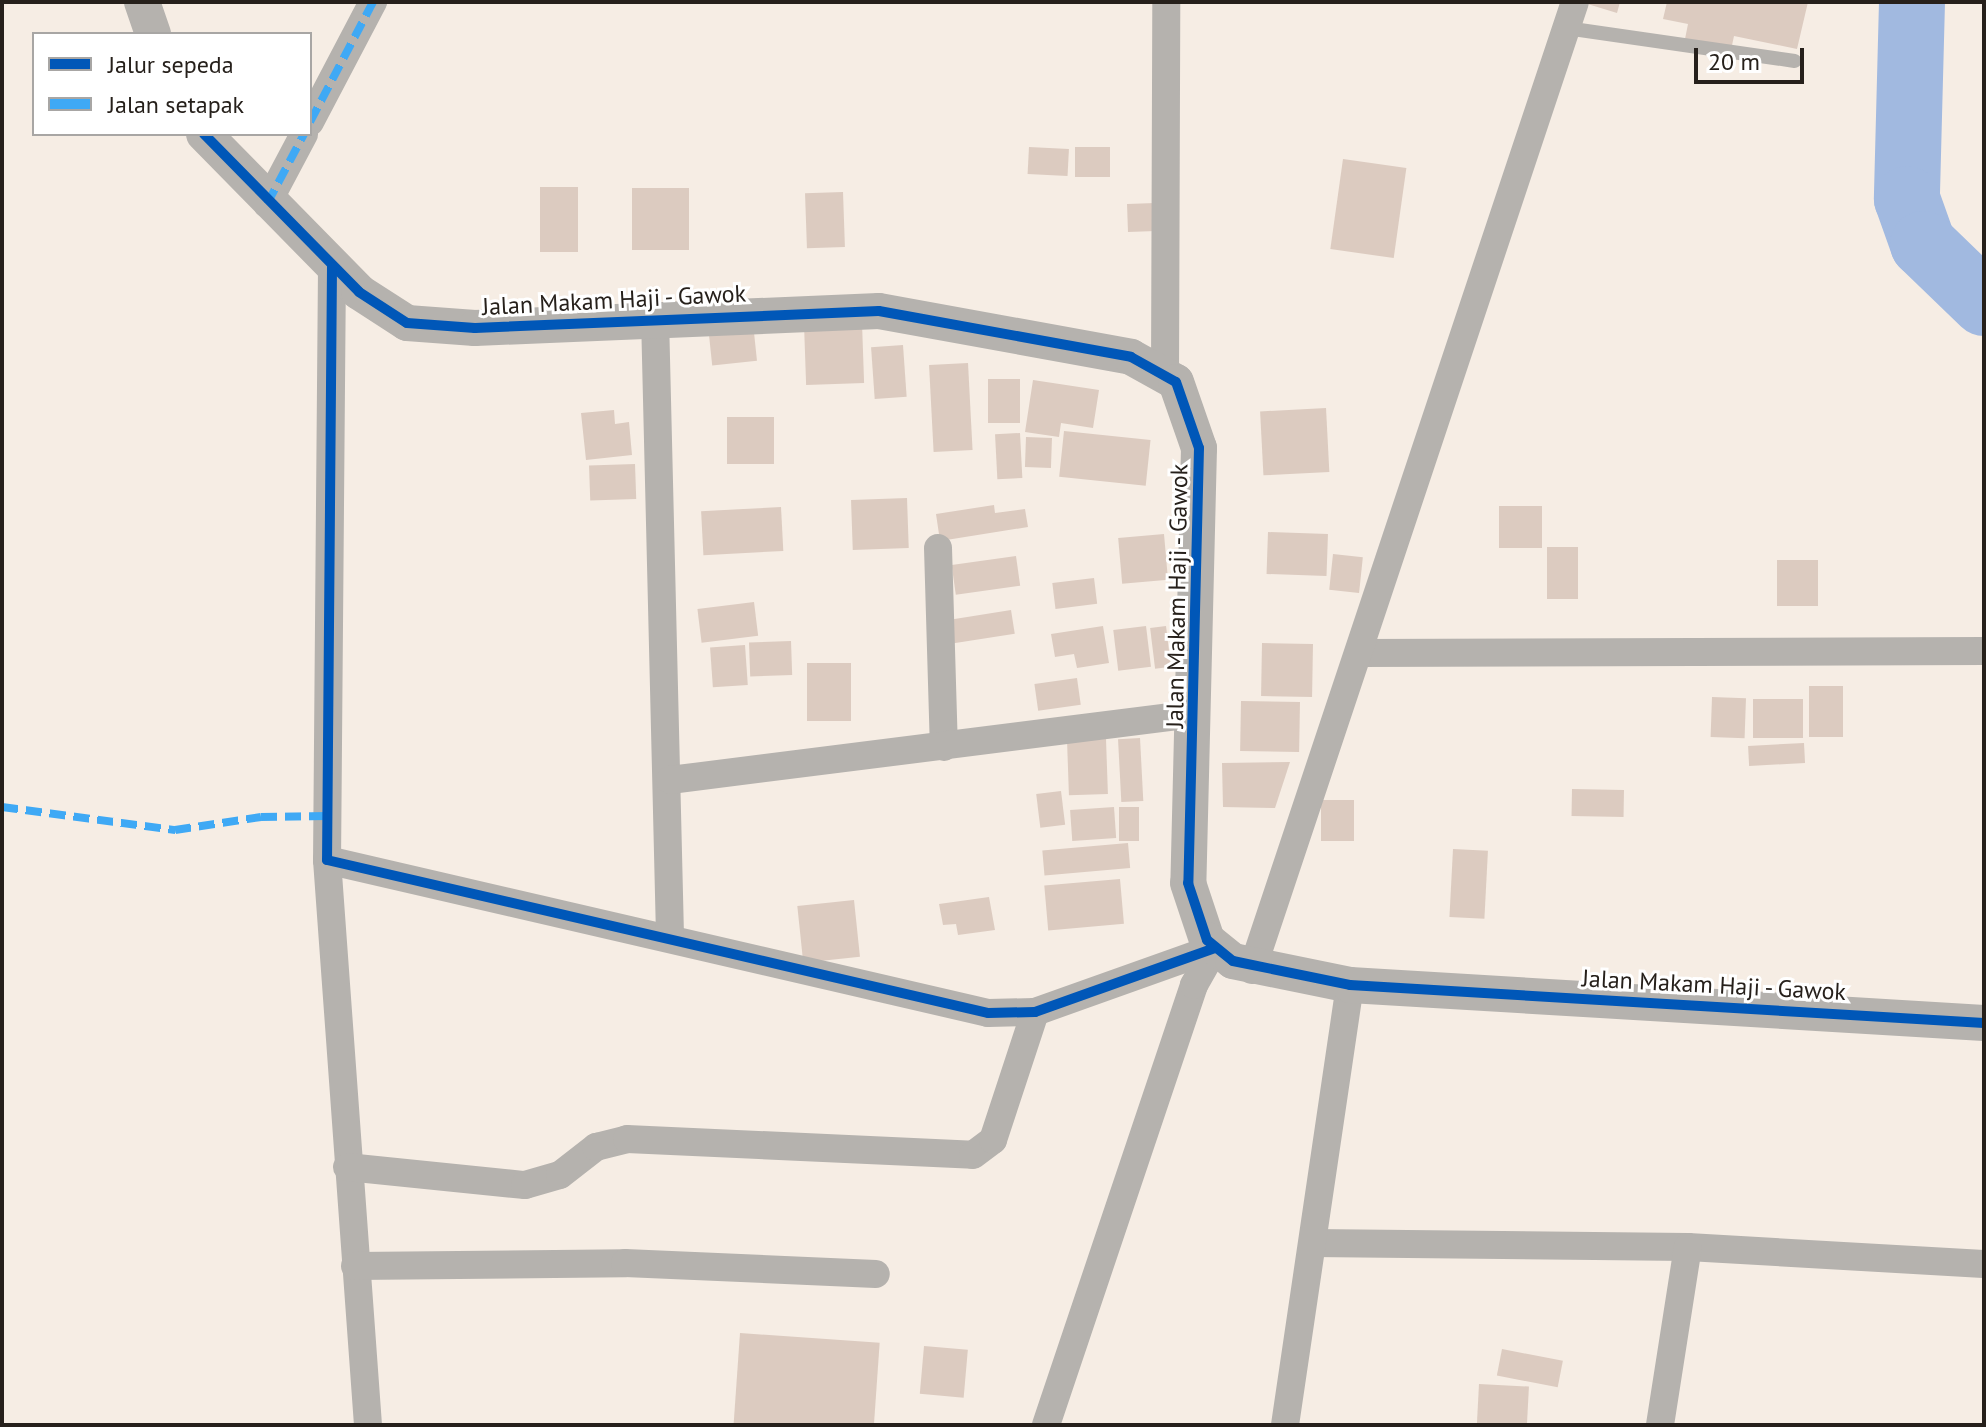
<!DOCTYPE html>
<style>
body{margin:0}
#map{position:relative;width:1986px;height:1427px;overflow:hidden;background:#f6ede4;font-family:"PT Sans",sans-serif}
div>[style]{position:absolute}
.river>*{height:66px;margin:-33px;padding:0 33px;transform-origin:33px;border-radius:33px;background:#a1b9e0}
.building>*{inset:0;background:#dccbc0;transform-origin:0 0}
.service>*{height:14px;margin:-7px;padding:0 7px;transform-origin:7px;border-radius:7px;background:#b5b2ae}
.minor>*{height:28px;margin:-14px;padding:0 14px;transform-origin:14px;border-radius:14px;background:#b5b2ae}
.tertiary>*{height:36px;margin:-18px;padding:0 18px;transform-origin:18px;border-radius:18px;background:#b5b2ae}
.quiet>*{height:8px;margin-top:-4px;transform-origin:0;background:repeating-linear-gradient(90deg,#3fa9f5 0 16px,transparent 0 24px)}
.cycleway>*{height:10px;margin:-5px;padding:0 5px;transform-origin:5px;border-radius:5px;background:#0057b8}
span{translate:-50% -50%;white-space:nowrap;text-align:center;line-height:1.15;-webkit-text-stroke:6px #fff;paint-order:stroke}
.street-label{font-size:24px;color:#26201b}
.frame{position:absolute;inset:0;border:4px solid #26201b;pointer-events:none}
.legend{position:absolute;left:32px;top:32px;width:280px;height:104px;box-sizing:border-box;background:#fff;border:2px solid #a8a6a4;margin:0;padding:10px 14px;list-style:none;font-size:24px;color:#26201b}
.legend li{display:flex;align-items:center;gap:16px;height:40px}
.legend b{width:40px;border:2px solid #a8a6a4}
.scale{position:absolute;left:1694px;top:48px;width:110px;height:36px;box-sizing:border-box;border:4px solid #26201b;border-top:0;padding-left:10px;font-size:24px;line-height:28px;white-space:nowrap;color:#26201b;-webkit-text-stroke:6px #fff;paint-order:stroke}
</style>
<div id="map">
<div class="river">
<i style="left:1912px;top:2px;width:197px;rotate:91.5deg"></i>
<i style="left:1907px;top:199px;width:48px;rotate:70.4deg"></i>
<i style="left:1923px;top:244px;width:85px;rotate:44deg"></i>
</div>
<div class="building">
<i style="clip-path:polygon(1581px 2px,1620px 2px,1617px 13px)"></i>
<i style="clip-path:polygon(1667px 2px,1808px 2px,1797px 49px,1734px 36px,1731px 50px,1685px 39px,1688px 24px,1663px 19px)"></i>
<i style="left:1029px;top:147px;width:40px;height:27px;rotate:3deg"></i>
<i style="left:1110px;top:147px;width:30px;height:35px;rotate:90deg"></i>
<i style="left:1343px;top:159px;width:64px;height:91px;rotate:8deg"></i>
<i style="left:540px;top:187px;width:38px;height:65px"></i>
<i style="left:632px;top:188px;width:57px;height:62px"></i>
<i style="left:843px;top:192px;width:55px;height:38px;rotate:88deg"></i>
<i style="left:1155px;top:203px;width:28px;height:28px;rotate:88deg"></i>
<i style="left:753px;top:323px;width:38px;height:45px;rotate:84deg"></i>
<i style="left:862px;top:323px;width:60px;height:58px;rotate:88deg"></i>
<i style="left:903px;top:345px;width:52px;height:32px;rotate:86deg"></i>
<i style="left:968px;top:363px;width:87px;height:39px;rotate:87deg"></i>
<i style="left:1020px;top:379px;width:44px;height:32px;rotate:90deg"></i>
<i style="clip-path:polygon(1033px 380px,1099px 390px,1093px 428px,1061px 423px,1059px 437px,1025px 432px)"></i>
<i style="left:1326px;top:408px;width:64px;height:66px;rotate:87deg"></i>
<i style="clip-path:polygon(614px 410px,615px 424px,629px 422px,632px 455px,586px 460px,581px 413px)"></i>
<i style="left:727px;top:417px;width:47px;height:47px"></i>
<i style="left:1064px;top:431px;width:87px;height:46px;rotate:6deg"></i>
<i style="left:1020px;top:433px;width:45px;height:25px;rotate:87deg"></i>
<i style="left:1026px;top:437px;width:26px;height:30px;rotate:2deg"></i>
<i style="left:635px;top:464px;width:35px;height:46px;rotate:88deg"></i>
<i style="left:907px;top:498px;width:50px;height:56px;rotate:88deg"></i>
<i style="clip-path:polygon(994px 505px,995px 513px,1025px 509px,1028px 527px,940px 541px,936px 514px)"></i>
<i style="left:1499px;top:506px;width:43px;height:42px"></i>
<i style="left:781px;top:507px;width:44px;height:80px;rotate:87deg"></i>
<i style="left:1268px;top:532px;width:60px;height:42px;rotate:2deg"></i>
<i style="left:1164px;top:534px;width:46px;height:46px;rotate:85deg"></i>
<i style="left:1547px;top:547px;width:31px;height:52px"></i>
<i style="left:1333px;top:554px;width:30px;height:36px;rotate:6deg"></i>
<i style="left:1016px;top:556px;width:30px;height:65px;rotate:82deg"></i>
<i style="left:1777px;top:560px;width:41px;height:46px"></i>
<i style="left:1094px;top:578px;width:26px;height:42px;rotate:83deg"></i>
<i style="left:754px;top:602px;width:34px;height:57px;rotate:83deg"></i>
<i style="left:1011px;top:610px;width:24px;height:65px;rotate:81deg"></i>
<i style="clip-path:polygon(1103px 626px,1109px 663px,1077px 668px,1074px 654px,1055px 657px,1051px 634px)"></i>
<i style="left:1146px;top:626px;width:41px;height:33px;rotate:83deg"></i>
<i style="left:1166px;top:626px;width:41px;height:16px;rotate:83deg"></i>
<i style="left:791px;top:641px;width:34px;height:42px;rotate:88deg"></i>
<i style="left:1262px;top:643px;width:51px;height:53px;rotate:1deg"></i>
<i style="left:745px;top:645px;width:40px;height:35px;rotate:86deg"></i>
<i style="left:807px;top:663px;width:44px;height:58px"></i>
<i style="left:1077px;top:678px;width:27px;height:43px;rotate:82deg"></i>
<i style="left:1809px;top:686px;width:34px;height:51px"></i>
<i style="left:1712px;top:697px;width:34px;height:40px;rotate:2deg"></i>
<i style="left:1753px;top:699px;width:50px;height:39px"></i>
<i style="left:1241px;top:701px;width:59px;height:50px;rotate:1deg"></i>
<i style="left:1140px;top:738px;width:63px;height:22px;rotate:87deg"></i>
<i style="left:1106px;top:739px;width:55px;height:39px;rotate:88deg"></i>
<i style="left:1804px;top:743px;width:20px;height:56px;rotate:87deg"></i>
<i style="clip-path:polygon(1290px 762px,1275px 808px,1223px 807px,1222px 763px)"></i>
<i style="left:1572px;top:789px;width:52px;height:27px;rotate:1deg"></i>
<i style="left:1061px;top:791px;width:34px;height:25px;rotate:83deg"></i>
<i style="left:1321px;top:800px;width:33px;height:41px"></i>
<i style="left:1114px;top:807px;width:31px;height:44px;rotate:86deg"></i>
<i style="left:1119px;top:807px;width:20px;height:34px"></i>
<i style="left:1128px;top:843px;width:25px;height:86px;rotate:85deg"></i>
<i style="left:1453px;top:849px;width:35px;height:68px;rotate:3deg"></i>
<i style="left:1120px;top:879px;width:45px;height:76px;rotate:85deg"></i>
<i style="clip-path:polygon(989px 897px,995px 930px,958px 935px,956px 924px,943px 925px,939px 904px)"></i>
<i style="left:854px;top:900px;width:57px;height:57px;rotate:84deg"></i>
<i style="left:740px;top:1333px;width:140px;height:92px;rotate:4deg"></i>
<i style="left:924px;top:1346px;width:44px;height:48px;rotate:5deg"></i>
<i style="left:1502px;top:1349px;width:62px;height:27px;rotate:11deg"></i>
<i style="left:1479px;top:1384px;width:50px;height:41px;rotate:3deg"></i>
</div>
<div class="service">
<i style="left:1566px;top:28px;width:231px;rotate:8.2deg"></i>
</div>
<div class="minor">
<i style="left:310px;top:122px;width:136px;rotate:-62.3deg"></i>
<i style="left:267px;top:204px;width:79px;rotate:-62.1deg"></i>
<i style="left:332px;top:267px;width:593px;rotate:90.48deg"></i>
<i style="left:327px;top:860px;width:678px;rotate:13.03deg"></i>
<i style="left:988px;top:1013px;width:47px;rotate:-1.2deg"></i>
<i style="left:1035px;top:1012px;width:191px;rotate:-19.6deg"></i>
<i style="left:655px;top:317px;width:618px;rotate:88.61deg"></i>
<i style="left:1165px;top:374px;width:372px;rotate:-89.8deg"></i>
<i style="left:938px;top:548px;width:199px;rotate:88.3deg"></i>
<i style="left:1360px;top:653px;width:624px;rotate:-0.18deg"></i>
<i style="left:670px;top:780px;width:529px;rotate:-7.17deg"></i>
<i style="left:327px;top:860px;width:566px;rotate:85.85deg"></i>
<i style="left:1252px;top:970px;width:1020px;rotate:-71.55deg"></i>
<i style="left:347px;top:1167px;width:179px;rotate:5.8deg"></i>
<i style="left:525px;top:1185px;width:36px;rotate:-16deg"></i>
<i style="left:560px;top:1175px;width:46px;rotate:-37.9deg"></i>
<i style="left:596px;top:1147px;width:32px;rotate:-14deg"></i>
<i style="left:627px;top:1139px;width:346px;rotate:2.6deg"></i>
<i style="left:973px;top:1155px;width:25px;rotate:-37deg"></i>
<i style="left:993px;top:1140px;width:135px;rotate:-71.8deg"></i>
<i style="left:1313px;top:1243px;width:375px;rotate:0.6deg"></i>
<i style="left:1688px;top:1247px;width:296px;rotate:3.3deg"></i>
<i style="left:355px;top:1266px;width:270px;rotate:-0.6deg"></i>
<i style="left:625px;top:1263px;width:251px;rotate:2.5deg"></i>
<i style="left:1046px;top:1425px;width:464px;rotate:-71.4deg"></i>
<i style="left:1194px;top:985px;width:43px;rotate:-60.4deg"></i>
<i style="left:1285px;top:1425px;width:445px;rotate:-81.6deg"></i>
<i style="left:1660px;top:1425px;width:180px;rotate:-81.1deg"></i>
</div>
<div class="tertiary">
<i style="left:142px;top:2px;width:34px;rotate:71deg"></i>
<i style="left:204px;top:134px;width:221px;rotate:45.5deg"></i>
<i style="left:359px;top:292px;width:57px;rotate:32.9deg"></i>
<i style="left:407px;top:323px;width:68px;rotate:4.2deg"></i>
<i style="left:475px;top:328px;width:404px;rotate:-2.4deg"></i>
<i style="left:879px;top:311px;width:256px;rotate:10.3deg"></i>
<i style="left:1131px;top:357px;width:51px;rotate:29.1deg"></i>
<i style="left:1176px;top:382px;width:70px;rotate:70.8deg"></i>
<i style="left:1199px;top:448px;width:435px;rotate:91.4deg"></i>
<i style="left:1188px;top:883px;width:60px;rotate:71.6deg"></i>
<i style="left:1207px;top:940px;width:33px;rotate:39deg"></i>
<i style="left:1233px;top:961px;width:119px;rotate:11.6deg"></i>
<i style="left:1350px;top:985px;width:635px;rotate:3.43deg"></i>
</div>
<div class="quiet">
<i style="left:310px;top:122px;width:136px;rotate:-62.3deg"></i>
<i style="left:267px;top:204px;width:79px;rotate:-62.1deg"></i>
<i style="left:2px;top:807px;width:175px;rotate:7.6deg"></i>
<i style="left:175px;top:830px;width:87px;rotate:-8.6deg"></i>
<i style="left:261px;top:817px;width:67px;rotate:-0.9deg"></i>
</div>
<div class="cycleway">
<i style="left:204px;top:134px;width:221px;rotate:45.5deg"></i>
<i style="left:359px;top:292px;width:57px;rotate:32.9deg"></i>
<i style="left:407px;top:323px;width:68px;rotate:4.2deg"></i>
<i style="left:475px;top:328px;width:404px;rotate:-2.4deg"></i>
<i style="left:879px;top:311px;width:256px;rotate:10.3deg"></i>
<i style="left:1131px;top:357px;width:51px;rotate:29.1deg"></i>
<i style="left:1176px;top:382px;width:70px;rotate:70.8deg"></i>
<i style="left:1199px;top:448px;width:435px;rotate:91.4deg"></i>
<i style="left:1188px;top:883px;width:60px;rotate:71.6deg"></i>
<i style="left:1207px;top:940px;width:33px;rotate:39deg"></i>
<i style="left:1233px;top:961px;width:119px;rotate:11.6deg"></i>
<i style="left:1350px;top:985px;width:635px;rotate:3.43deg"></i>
<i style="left:332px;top:267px;width:593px;rotate:90.48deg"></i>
<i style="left:327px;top:860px;width:678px;rotate:13.03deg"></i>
<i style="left:988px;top:1013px;width:47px;rotate:-1.2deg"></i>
<i style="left:1035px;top:1012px;width:191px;rotate:-19.6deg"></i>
</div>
<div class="street-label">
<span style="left:614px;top:300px;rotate:-3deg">Jalan Makam Haji - Gawok</span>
<span style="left:1177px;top:596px;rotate:-89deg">Jalan Makam Haji - Gawok</span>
<span style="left:1714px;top:985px;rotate:3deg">Jalan Makam Haji - Gawok</span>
</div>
<div class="frame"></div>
<ul class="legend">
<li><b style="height:10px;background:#0057b8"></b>Jalur sepeda</li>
<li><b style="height:10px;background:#3fa9f5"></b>Jalan setapak</li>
</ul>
<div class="scale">20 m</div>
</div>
